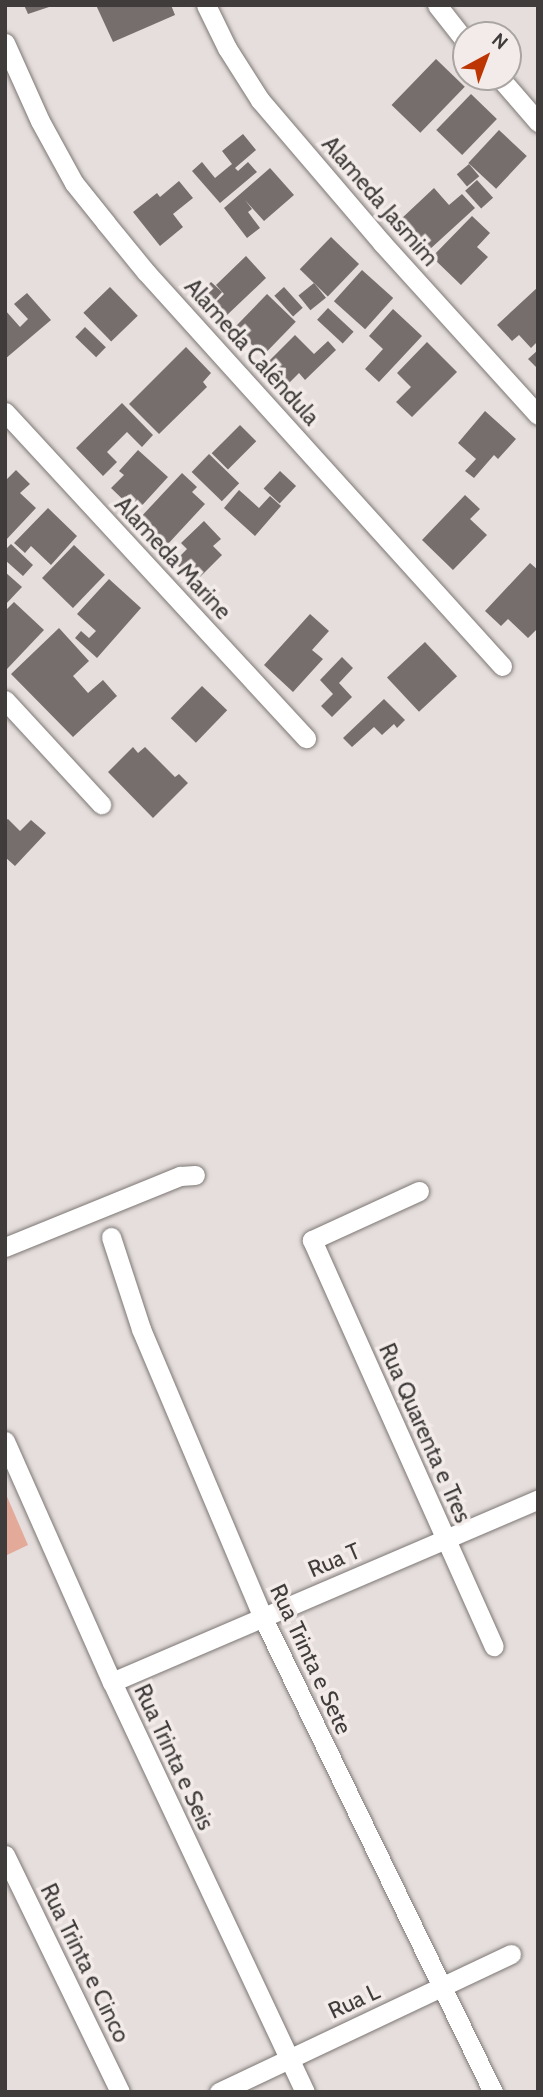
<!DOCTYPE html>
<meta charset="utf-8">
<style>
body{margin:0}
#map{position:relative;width:543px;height:2097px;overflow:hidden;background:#e5dedc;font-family:Cabin,sans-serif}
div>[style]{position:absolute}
.green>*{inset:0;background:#e3aa9a}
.building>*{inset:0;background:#756e6d;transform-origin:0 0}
.roads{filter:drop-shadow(0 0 2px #7d7775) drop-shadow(0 0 2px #7d7775)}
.minor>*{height:19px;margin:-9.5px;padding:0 9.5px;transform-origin:9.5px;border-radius:9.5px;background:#fff}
span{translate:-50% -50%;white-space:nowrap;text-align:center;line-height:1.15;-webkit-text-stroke:7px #f2ebe9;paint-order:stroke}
.street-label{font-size:23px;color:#3f3c3b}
.frame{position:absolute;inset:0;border:7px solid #3f3c3b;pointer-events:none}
.north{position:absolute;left:452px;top:21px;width:70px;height:70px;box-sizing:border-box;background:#f2ebe9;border:2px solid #aaa5a3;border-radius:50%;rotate:41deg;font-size:19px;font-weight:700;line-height:28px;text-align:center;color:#3f3c3b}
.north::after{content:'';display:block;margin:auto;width:24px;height:32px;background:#bd3503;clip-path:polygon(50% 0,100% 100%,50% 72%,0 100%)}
</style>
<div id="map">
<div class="green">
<i style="clip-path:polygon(5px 1492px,28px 1545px,5px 1556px)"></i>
</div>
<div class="building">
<i style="clip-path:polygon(24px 5px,52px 5px,52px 6px,28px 14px)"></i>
<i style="clip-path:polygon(96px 5px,171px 5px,175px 15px,113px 42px)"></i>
<i style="left:436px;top:59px;width:40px;height:64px;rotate:44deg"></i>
<i style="left:471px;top:94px;width:36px;height:50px;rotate:44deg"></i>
<i style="left:499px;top:130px;width:38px;height:45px;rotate:43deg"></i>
<i style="clip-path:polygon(243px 134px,256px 150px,235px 168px,238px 171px,248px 162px,257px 172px,220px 203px,192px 171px,202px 162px,215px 178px,232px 164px,222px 151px)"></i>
<i style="left:469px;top:164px;width:16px;height:16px;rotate:50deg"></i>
<i style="clip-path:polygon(270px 168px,294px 195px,264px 221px,245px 200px,252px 209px,248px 212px,260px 228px,247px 238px,224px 208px)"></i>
<i style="left:477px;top:180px;width:24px;height:16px;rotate:48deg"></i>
<i style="clip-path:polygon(179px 181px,193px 198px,173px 214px,183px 227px,160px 246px,133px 212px,157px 193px,160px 197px)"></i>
<i style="clip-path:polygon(434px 188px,449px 205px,462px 194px,475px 208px,429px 250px,401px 219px)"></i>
<i style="clip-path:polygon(472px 216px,490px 233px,477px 247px,488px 257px,461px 285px,432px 257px)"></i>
<i style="left:331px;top:237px;width:39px;height:45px;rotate:44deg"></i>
<i style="clip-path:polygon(246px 256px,266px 278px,226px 316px,214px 304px,224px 294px,216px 285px)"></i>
<i style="left:362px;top:270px;width:42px;height:42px;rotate:42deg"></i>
<i style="left:211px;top:282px;width:15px;height:14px;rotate:42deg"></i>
<i style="left:314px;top:283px;width:19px;height:20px;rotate:51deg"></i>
<i style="left:110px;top:287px;width:40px;height:37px;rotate:46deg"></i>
<i style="left:284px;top:287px;width:28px;height:13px;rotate:48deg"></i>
<i style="clip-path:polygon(538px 287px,538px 341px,531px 348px,519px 335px,512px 341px,497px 325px)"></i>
<i style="clip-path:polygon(27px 293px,51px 320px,5px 359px,5px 310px,20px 327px,28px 319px,14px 304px)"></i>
<i style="left:267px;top:294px;width:40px;height:47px;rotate:44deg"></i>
<i style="left:328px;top:308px;width:35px;height:16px;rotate:43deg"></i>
<i style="clip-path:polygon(393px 309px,422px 336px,379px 382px,365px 369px,383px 349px,369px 336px)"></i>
<i style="left:85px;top:327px;width:29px;height:14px;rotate:44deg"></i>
<i style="clip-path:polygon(295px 335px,314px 354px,328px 341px,336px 350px,305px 380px,299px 373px,285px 387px,264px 366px)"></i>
<i style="clip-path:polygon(427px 342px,457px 372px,412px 417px,396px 402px,411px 387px,397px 373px)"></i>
<i style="clip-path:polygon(186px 347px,211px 373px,203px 382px,207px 387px,159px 434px,129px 404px)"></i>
<i style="clip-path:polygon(538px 350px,538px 369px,528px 359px)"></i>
<i style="clip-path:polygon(122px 403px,153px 435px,142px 447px,127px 432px,107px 452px,117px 462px,103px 476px,76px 448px)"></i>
<i style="clip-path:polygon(485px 411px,516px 439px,498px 459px,494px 455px,474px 478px,465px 471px,476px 459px,458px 443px)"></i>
<i style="left:240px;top:425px;width:23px;height:40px;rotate:45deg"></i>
<i style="clip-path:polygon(138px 450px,168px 477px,136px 512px,111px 488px,124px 475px,119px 471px)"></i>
<i style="left:209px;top:454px;width:42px;height:25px;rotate:44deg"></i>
<i style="clip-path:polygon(16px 470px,30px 484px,20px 493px,36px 508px,5px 541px,5px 481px)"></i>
<i style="left:280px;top:471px;width:22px;height:24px;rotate:43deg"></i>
<i style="clip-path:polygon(182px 473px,197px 487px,192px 492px,205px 504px,167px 545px,139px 519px)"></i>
<i style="clip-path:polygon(239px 490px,259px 508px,270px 496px,281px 506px,255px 536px,224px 508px)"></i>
<i style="clip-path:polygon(465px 495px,480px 509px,470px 519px,487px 535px,453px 570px,422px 540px)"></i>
<i style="clip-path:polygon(48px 508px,77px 536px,51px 565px,31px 546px,25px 553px,14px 543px)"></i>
<i style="clip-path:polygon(204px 521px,221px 539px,213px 546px,222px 555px,195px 582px,174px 562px,187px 549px,181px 543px)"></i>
<i style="clip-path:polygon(11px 544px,33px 565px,23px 576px,5px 560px,5px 550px)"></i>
<i style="left:74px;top:545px;width:43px;height:46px;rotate:44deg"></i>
<i style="clip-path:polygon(530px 563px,538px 570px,538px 628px,528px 638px,508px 619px,501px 626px,485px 611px)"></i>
<i style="clip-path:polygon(5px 572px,22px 587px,5px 605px)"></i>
<i style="clip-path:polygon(109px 579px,141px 608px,97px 658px,75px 638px,81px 631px,89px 638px,96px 631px,77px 614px)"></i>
<i style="clip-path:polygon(14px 602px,44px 630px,7px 669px,5px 611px)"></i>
<i style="clip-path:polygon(310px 614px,329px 631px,312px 650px,323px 659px,293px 692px,264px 665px)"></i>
<i style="clip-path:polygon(59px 628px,89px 661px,73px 676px,88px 693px,103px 680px,117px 696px,73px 737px,11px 674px)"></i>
<i style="left:425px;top:642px;width:47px;height:52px;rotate:47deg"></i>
<i style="clip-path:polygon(342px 657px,353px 668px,339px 683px,352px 697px,332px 717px,321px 706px,333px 694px,320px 680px)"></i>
<i style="left:202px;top:686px;width:35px;height:45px;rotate:44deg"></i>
<i style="clip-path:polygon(384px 699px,405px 720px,397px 728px,394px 724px,382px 735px,374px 727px,352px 747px,343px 738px)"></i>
<i style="clip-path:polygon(133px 747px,138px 753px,145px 747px,175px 777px,179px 774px,188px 783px,153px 818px,108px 772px)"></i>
<i style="clip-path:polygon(8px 819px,20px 831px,31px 820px,46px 833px,15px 866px,5px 857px,5px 821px)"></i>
</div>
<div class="roads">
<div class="minor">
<i style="left:206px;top:5px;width:48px;rotate:64deg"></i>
<i style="left:227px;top:48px;width:62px;rotate:57.6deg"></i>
<i style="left:260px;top:100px;width:188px;rotate:49.5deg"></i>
<i style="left:382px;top:243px;width:232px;rotate:47.8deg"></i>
<i style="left:437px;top:5px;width:47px;rotate:51.9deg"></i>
<i style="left:5px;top:43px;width:85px;rotate:65.8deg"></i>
<i style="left:40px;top:121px;width:71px;rotate:61.3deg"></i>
<i style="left:74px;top:183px;width:51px;rotate:51.3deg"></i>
<i style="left:106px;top:223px;width:63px;rotate:50.8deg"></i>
<i style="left:146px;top:272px;width:531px;rotate:47.9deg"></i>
<i style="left:499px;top:77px;width:60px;rotate:49.1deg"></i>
<i style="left:5px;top:412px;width:444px;rotate:47.3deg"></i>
<i style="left:5px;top:700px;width:142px;rotate:47.3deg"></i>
<i style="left:419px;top:1191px;width:118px;rotate:155.4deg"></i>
<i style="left:312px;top:1240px;width:445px;rotate:65.9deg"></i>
<i style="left:111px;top:1237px;width:97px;rotate:71.9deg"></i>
<i style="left:141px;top:1329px;width:314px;rotate:67.1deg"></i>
<i style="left:263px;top:1618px;width:527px;rotate:64.12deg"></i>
<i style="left:5px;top:1247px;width:189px;rotate:-22.1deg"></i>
<i style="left:180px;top:1176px;width:15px;rotate:-4deg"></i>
<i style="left:5px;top:1441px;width:264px;rotate:66.1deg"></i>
<i style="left:112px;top:1682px;width:453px;rotate:64.8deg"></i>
<i style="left:112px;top:1682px;width:464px;rotate:-23.2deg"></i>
<i style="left:5px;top:1855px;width:263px;rotate:64.1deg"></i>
<i style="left:219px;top:2092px;width:323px;rotate:-25.3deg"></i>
</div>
</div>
<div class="street-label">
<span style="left:380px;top:201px;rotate:49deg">Alameda Jasmim</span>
<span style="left:252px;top:352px;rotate:48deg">Alameda Calêndula</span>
<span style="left:173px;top:558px;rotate:47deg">Alameda Marine</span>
<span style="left:425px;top:1433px;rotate:66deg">Rua Quarenta e Tres</span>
<span style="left:334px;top:1560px;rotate:-23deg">Rua T</span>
<span style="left:311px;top:1659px;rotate:65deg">Rua Trinta e Sete</span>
<span style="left:174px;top:1757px;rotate:65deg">Rua Trinta e Seis</span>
<span style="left:85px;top:1963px;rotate:64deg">Rua Trinta e Cinco</span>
<span style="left:354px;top:2001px;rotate:-25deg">Rua L</span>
</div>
<div class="frame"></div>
<div class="north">N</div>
</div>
